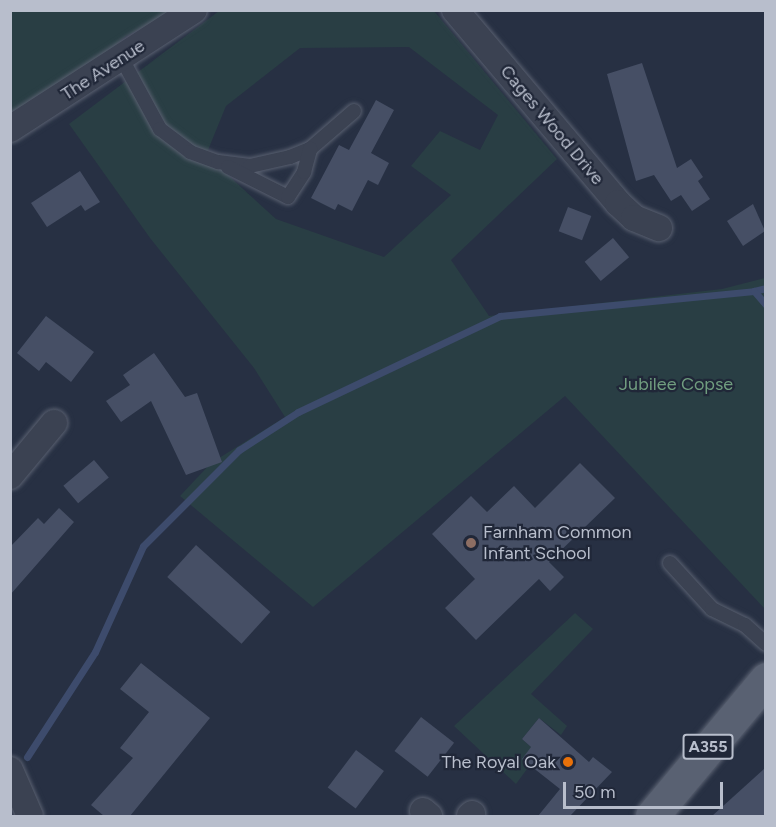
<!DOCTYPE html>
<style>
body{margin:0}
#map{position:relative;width:776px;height:827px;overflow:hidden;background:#273043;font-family:Figtree,sans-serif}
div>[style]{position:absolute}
.green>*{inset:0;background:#293e44}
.stream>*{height:7px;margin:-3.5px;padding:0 3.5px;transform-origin:3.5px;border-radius:3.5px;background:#3d4b6c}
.building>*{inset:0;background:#464f65;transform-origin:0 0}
.roads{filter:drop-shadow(0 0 2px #596070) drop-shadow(0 0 2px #596070)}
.service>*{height:14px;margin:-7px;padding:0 7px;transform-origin:7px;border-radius:7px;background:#3b4252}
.minor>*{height:26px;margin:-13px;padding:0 13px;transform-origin:13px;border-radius:13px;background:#3b4252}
.primary>*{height:33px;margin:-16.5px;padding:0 16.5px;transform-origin:16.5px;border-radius:16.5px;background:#596172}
.dots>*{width:16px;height:16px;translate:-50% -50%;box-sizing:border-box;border:3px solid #202738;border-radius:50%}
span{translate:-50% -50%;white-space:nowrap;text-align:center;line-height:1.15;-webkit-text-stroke:4.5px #202738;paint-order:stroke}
.shield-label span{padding:2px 4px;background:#202738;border:2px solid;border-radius:4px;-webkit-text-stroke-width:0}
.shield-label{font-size:16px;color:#b8becc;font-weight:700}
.street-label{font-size:18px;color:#b8becc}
.park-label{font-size:18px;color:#709d7f}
.poi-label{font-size:18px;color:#b8becc}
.left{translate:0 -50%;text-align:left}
.right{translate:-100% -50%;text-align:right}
.frame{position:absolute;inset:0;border:12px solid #b8becc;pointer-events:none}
.scale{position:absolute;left:563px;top:782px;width:160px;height:27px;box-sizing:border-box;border:3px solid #b8becc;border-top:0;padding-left:8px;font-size:18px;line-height:21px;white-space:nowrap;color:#b8becc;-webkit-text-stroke:4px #202738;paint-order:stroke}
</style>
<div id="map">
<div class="green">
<i style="clip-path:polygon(11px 11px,176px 11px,126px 36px,49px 103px,11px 124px)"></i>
<i style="clip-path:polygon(evenodd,219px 11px,434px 11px,557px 159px,451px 260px,489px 316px,722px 289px,765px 278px,765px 609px,565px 396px,313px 607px,180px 496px,211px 463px,285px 417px,254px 368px,150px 238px,69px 124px,219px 11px,409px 47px,498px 115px,480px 150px,440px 131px,411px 166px,451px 195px,384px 257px,276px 219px,206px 155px,226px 106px,300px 48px,409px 47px)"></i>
<i style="clip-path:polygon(575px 613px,593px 629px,531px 694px,567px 726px,561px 735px,539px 718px,522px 739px,531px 747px,530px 765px,516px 784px,454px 726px)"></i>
</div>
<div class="stream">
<i style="left:754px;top:291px;width:12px;rotate:-14deg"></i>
<i style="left:27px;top:757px;width:125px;rotate:-57.1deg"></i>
<i style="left:95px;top:652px;width:116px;rotate:-65.6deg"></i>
<i style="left:143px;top:546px;width:136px;rotate:-45deg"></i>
<i style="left:239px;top:450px;width:70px;rotate:-32.8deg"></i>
<i style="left:298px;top:412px;width:224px;rotate:-25.4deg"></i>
<i style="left:500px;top:316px;width:255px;rotate:-5.6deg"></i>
<i style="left:754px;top:291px;width:18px;rotate:49deg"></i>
</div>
<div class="building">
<i style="clip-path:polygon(642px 63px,677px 168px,691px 159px,703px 177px,698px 181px,710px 199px,692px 211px,681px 195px,671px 201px,654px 175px,636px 181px,607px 74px)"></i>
<i style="clip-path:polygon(376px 100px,394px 110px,371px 153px,389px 163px,378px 185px,368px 180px,352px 211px,338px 204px,335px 210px,311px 198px,339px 145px,349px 150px)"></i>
<i style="clip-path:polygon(80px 171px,100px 202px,85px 211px,81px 205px,47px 227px,31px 203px)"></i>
<i style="clip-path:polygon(753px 204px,765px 231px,743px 246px,727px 221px)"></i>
<i style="left:568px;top:207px;width:25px;height:26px;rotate:21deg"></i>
<i style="left:613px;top:238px;width:25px;height:37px;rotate:50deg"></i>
<i style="clip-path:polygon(46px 316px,94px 352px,71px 382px,46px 362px,39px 371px,17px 353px)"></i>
<i style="clip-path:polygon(154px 353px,185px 397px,197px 393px,222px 462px,186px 475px,151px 401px,121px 422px,106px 401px,130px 385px,123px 375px)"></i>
<i style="left:94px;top:460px;width:23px;height:40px;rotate:50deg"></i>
<i style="clip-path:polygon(580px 463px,615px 498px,549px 562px,564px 577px,550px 591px,539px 579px,476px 640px,445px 608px,475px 579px,432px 534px,471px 496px,487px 512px,514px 486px,535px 508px)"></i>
<i style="clip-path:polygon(59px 508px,74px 522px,10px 595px,10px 547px,38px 518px,44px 524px)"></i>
<i style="left:196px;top:545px;width:100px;height:43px;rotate:42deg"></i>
<i style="clip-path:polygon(141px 663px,210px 718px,130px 816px,104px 816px,91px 805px,133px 758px,120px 748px,149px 712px,120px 689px)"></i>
<i style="left:421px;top:717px;width:42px;height:43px;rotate:38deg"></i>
<i style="clip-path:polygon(539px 718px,589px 762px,593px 757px,612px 772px,570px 816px,538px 816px,560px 789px,522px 759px,531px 747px,522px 739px)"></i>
<i style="left:356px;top:750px;width:35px;height:47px;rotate:37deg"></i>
<i style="clip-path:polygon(765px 768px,765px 816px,712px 816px)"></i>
</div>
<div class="roads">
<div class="service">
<i style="left:122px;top:59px;width:80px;rotate:61.5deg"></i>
<i style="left:160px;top:129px;width:38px;rotate:37deg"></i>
<i style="left:190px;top:152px;width:30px;rotate:20deg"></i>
<i style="left:218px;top:162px;width:32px;rotate:7deg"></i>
<i style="left:250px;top:166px;width:41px;rotate:-12.7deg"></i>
<i style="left:290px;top:157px;width:22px;rotate:-22deg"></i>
<i style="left:310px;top:149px;width:58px;rotate:-40.8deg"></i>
<i style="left:228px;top:167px;width:67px;rotate:26.6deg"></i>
<i style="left:288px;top:197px;width:30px;rotate:-57deg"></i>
<i style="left:304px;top:172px;width:24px;rotate:-75deg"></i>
<i style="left:670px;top:563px;width:62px;rotate:47.6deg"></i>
<i style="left:712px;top:609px;width:37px;rotate:26deg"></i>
<i style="left:745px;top:625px;width:28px;rotate:42deg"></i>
</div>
<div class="minor">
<i style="left:455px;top:10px;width:253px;rotate:49.8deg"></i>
<i style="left:618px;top:203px;width:22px;rotate:43deg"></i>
<i style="left:634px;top:218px;width:27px;rotate:22deg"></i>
<i style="left:10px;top:129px;width:219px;rotate:-32.9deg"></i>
<i style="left:10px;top:476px;width:69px;rotate:-50.3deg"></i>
<i style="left:10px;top:770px;width:50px;rotate:66.5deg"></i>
<i style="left:423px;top:811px;width:8px;rotate:40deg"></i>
<i style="left:470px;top:816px;width:3px;rotate:-45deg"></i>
</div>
<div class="primary">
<i style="left:652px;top:816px;width:178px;rotate:-50.2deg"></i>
</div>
</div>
<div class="dots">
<i style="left:471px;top:543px;background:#8d6e63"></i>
<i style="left:568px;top:762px;background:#e8710a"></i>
</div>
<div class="shield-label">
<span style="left:708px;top:747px">A355</span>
</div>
<div class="street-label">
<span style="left:103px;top:70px;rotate:-33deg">The Avenue</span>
<span style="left:552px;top:125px;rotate:50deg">Cages Wood Drive</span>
</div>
<div class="park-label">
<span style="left:676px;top:384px">Jubilee Copse</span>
</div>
<div class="poi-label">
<span class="left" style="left:483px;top:543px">Farnham Common<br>Infant School</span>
<span class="right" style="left:556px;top:762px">The Royal Oak</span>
</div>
<div class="frame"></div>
<div class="scale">50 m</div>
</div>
